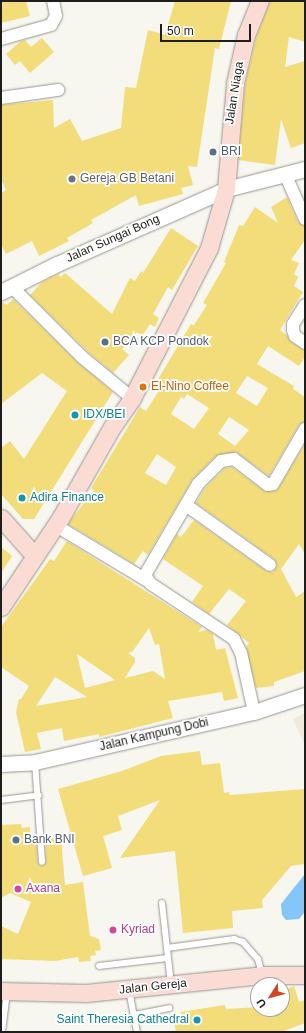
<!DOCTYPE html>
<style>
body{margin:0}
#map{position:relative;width:306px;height:1033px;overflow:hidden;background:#f7f6ef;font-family:Arial,sans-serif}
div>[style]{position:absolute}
.built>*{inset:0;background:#eeebdd}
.water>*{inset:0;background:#83c6f7}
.building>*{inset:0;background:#f3dd7a}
.roads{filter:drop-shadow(0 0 1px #979690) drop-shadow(0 0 1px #979690)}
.service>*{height:6px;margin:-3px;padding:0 3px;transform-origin:3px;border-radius:3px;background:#fff}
.minor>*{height:12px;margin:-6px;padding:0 6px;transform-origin:6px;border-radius:6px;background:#fff}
.tertiary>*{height:15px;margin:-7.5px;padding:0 7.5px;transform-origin:7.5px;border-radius:7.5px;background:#fff}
.secondary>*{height:17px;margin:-8.5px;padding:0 8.5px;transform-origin:8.5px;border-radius:8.5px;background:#fbdcd5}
.dots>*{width:11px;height:11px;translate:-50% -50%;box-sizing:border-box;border:2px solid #fff;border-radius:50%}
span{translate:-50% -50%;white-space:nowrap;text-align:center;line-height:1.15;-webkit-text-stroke:3.5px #fff;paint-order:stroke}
.street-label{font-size:12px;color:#1f1e1c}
.service-label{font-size:12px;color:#4e5e75}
.left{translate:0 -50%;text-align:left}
.worship-label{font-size:12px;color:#5b616d}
.food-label{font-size:12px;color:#c56008}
.culture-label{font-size:12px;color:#0d838f}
.right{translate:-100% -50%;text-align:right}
.hotel-label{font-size:12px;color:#b23c85}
.frame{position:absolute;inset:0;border:2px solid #1f1e1c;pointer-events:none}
.north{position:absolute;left:250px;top:977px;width:40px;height:40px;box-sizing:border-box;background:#fff;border:1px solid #a5a5a4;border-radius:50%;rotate:234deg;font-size:11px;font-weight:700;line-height:16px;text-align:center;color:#1f1e1c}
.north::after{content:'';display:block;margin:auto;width:14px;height:18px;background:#d14725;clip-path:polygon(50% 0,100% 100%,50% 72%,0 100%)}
.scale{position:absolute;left:160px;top:24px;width:91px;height:18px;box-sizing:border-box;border:2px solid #1f1e1c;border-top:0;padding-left:5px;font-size:12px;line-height:14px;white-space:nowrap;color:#1f1e1c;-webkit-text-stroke:3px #fff;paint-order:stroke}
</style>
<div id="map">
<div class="built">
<i style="clip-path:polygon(305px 713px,305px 746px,293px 719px)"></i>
</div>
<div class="water">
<i style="clip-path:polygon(305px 874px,304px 913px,299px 919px,286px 920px,282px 915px,281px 904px)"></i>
</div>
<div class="building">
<i style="clip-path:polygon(1px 1px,26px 1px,30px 16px,1px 23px)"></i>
<i style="clip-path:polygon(175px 1px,231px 1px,219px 49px,215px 48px,197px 167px,188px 166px,193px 185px,181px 188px,183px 194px,139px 206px,136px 195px,91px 220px,93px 223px,67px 238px,69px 241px,39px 256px,32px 241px,6px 254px,1px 244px,1px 193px,6px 190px,1px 179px,1px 105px,53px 100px,54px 128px,70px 119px,82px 141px,121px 128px,125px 87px,136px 88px,148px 30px,165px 35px)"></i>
<i style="clip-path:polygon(270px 1px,305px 1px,305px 42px,289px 37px,285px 67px,305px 61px,305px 143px,291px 148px,281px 119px,275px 165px,238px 160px,245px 85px,256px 38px)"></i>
<i style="clip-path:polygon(42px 38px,54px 52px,30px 73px,20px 61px,15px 65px,6px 54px,21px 41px,25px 40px,31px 47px)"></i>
<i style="clip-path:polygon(evenodd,287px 197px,298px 222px,305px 226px,305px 240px,291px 260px,299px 263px,294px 274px,298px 277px,294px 286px,303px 292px,280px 330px,287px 335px,291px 342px,305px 350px,305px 357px,299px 366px,268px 346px,257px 364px,294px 386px,293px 389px,305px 397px,305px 422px,299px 425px,269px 476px,236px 452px,216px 456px,192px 480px,148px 555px,143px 551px,134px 564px,68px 524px,94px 490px,91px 488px,140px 407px,146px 411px,160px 389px,154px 386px,191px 324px,194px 325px,207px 305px,203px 303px,226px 263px,224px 262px,239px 225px,243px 226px,255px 207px,278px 223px,271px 207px,287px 197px,247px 376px,268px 388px,257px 406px,236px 393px,247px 376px,287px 197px,187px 394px,209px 408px,194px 429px,171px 414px,181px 397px,184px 399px,187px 394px,287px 197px,229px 417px,249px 430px,235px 446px,218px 434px,229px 417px,287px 197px,157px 454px,176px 467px,166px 485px,145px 473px,157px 454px)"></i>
<i style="clip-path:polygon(171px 228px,198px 246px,172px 290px,168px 287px,153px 314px,159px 318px,155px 327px,150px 324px,142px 336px,137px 332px,122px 349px,129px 355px,113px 373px,87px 351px,30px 295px,42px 282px,58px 274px,61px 277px,65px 273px,112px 314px,130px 278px,135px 281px,141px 271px,143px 273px)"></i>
<i style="clip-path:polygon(13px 299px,77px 362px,113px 392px,34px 519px,23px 519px,1px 494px,1px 448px,10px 441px,24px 459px,67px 391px,42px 373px,1px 404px,1px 301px,7px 305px)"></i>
<i style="clip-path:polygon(305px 444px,305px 554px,299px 544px,281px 569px,296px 597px,305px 591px,305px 671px,274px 682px,274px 686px,256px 688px,246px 647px,249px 643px,227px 625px,246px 601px,229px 589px,209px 614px,192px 602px,203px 586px,163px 559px,177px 534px,181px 537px,194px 520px,266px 571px,273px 572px,277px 565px,274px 559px,196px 503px,204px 489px,225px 468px,232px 467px,264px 491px,277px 490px)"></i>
<i style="clip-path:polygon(evenodd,67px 541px,202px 627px,198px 632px,207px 630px,213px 634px,216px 650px,225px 648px,238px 698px,224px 701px,222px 692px,168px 701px,173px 718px,99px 737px,99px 734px,64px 741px,62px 728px,37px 733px,41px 749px,25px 752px,16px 712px,19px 699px,21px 699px,29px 686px,1px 667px,1px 627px,50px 559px,54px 561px,67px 541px,149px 628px,155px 645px,159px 644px,165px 679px,153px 671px,125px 678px,135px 662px,135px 658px,128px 653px,133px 651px,149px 628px,67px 541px,77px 654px,115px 680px,85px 688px,77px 654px,67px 541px,55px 677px,87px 697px,36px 706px,55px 677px)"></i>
<i style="clip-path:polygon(1px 547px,12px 556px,1px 573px)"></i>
<i style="clip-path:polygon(200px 751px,202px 765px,220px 763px,224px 793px,229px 792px,230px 795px,305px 789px,305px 864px,291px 866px,262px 900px,263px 908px,232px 911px,233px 928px,183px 933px,175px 851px,120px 858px,160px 800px,118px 816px,122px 830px,103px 836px,112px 868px,83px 876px,58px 789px,122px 771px,161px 756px)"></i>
<i style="clip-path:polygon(21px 824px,22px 828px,30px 827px,30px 840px,36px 839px,38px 862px,40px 866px,46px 862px,45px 839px,61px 838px,65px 885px,83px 882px,90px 936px,99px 939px,101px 950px,95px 951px,96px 955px,90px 956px,91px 961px,79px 962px,78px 957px,55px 961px,1px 959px,1px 926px,18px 934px,31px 902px,10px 893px,1px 898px,1px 825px)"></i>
<i style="clip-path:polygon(294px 986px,299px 1002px,305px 1000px,305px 1023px,281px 1032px,176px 1032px,174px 1021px,182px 1019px,180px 1012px,225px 1005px,226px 1009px,258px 1007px,258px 1009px,282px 1009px,282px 991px)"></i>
</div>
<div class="roads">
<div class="service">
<i style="left:35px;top:762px;width:100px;rotate:86deg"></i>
<i style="left:1px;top:800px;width:38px;rotate:-7deg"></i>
<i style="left:162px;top:903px;width:81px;rotate:83.7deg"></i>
<i style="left:167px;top:948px;width:68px;rotate:-7.7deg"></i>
<i style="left:234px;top:939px;width:9px;rotate:18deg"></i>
<i style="left:243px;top:942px;width:23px;rotate:49deg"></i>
<i style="left:258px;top:959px;width:16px;rotate:76deg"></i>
<i style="left:99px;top:966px;width:69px;rotate:-6.6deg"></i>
<i style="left:129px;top:990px;width:43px;rotate:79.2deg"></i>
<i style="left:134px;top:1015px;width:36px;rotate:-11deg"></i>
<i style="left:2px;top:1032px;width:40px;rotate:-82.9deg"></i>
</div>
<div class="minor">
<i style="left:1px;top:39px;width:52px;rotate:-15.6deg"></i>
<i style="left:51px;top:25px;width:10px;rotate:-61deg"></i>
<i style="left:56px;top:16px;width:15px;rotate:-101deg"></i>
<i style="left:1px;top:98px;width:58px;rotate:-8deg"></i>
<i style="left:286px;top:176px;width:47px;rotate:66.2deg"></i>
<i style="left:12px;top:287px;width:99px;rotate:45deg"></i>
<i style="left:82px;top:357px;width:65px;rotate:39.4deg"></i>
<i style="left:305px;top:305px;width:22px;rotate:122deg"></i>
<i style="left:293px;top:324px;width:6px;rotate:90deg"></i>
<i style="left:293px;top:330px;width:6px;rotate:72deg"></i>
<i style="left:295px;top:336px;width:12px;rotate:35deg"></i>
<i style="left:186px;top:505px;width:103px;rotate:35.5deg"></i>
<i style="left:55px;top:525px;width:106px;rotate:31.1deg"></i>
<i style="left:254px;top:712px;width:60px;rotate:-102.4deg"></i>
<i style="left:241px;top:653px;width:16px;rotate:-117deg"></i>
<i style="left:234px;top:639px;width:100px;rotate:-146.5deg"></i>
<i style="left:151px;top:584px;width:11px;rotate:-124deg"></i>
<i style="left:145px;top:575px;width:105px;rotate:-59.8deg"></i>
<i style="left:198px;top:484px;width:33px;rotate:-45deg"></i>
<i style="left:221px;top:461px;width:13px;rotate:-9deg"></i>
<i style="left:234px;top:459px;width:43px;rotate:37.4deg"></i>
<i style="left:268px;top:485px;width:5px;rotate:-11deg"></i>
<i style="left:273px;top:484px;width:64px;rotate:-59.8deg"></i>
</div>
<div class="tertiary">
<i style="left:1px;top:292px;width:63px;rotate:-26.6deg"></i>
<i style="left:57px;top:264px;width:185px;rotate:-23.9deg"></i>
<i style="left:226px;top:189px;width:81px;rotate:-14.2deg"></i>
<i style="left:1px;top:764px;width:34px;rotate:-3deg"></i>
<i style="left:35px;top:762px;width:225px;rotate:-12.9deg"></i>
<i style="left:254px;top:712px;width:54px;rotate:-18.4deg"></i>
</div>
<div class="secondary">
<i style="left:1px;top:518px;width:51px;rotate:48.2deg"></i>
<i style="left:1px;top:607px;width:108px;rotate:-56.3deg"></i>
<i style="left:61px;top:517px;width:103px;rotate:-60.5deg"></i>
<i style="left:112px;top:427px;width:35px;rotate:-55deg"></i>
<i style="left:132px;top:398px;width:169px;rotate:-62.8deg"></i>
<i style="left:209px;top:248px;width:61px;rotate:-73.9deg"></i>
<i style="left:226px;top:189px;width:106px;rotate:-85.1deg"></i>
<i style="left:235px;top:83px;width:49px;rotate:-77.1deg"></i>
<i style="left:246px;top:35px;width:37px;rotate:-68deg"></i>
<i style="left:1px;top:991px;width:85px;rotate:1.3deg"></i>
<i style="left:86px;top:993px;width:177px;rotate:-5.8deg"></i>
<i style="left:262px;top:975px;width:43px"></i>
</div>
</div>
<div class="dots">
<i style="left:213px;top:152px;background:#5c6f8a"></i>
<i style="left:72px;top:179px;background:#6b7280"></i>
<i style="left:105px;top:342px;background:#5c6f8a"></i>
<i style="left:143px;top:387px;background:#e8710a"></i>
<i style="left:75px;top:415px;background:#0f9aa8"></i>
<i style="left:22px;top:498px;background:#0f9aa8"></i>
<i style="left:16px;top:840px;background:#5c6f8a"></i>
<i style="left:18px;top:889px;background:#d1479c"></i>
<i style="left:113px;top:930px;background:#d1479c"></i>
<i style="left:197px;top:1020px;background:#0f9aa8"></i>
</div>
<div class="street-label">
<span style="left:235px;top:93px;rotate:-81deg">Jalan Niaga</span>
<span style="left:113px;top:239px;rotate:-24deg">Jalan Sungai Bong</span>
<span style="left:154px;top:735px;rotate:-13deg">Jalan Kampung Dobi</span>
<span style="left:153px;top:987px;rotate:-6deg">Jalan Gereja</span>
</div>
<div class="service-label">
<span class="left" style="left:221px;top:152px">BRI</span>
<span class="left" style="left:113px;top:342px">BCA KCP Pondok</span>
<span class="left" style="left:24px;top:840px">Bank BNI</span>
</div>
<div class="worship-label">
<span class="left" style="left:80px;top:179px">Gereja GB Betani</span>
</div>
<div class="food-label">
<span class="left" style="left:151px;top:387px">El-Nino Coffee</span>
</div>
<div class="culture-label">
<span class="left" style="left:83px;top:415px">IDX/BEI</span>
<span class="left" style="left:30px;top:498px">Adira Finance</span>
<span class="right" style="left:189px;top:1020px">Saint Theresia Cathedral</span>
</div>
<div class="hotel-label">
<span class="left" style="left:26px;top:889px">Axana</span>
<span class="left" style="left:121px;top:930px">Kyriad</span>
</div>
<div class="frame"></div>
<div class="north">U</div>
<div class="scale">50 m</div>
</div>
